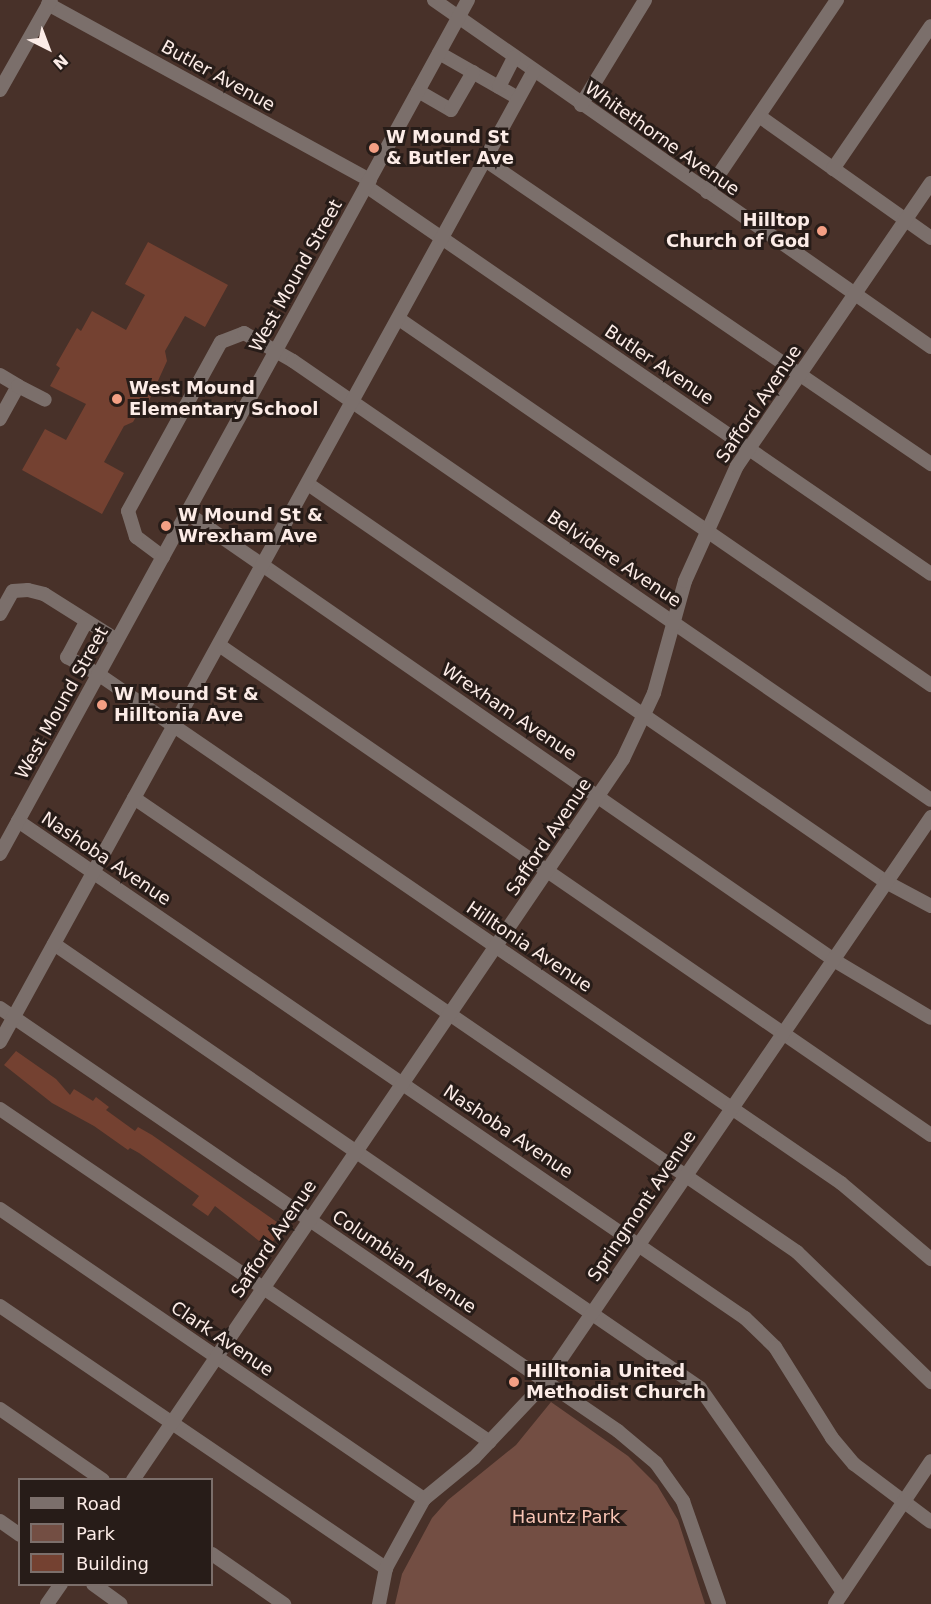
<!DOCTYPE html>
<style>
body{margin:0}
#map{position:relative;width:931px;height:1604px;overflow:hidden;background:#483129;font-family:"DejaVu Sans",sans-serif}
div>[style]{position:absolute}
.green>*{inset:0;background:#734e43}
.building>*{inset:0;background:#744131}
.minor>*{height:14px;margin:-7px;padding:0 7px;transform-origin:7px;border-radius:7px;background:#7b6f6b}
.dots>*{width:16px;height:16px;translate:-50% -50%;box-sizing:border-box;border:3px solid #271c18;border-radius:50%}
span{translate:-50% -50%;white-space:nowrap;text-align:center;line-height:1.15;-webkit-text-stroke:6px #271c18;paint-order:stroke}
.street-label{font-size:18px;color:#fcece7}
.poi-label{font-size:18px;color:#fcece7;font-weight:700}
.left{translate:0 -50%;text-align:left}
.right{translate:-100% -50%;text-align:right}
.park-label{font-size:18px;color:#f8c4b4}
.legend{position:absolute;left:18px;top:1478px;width:195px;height:108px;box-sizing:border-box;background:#271c18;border:2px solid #7c6f6b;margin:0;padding:8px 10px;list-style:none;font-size:18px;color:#fcece7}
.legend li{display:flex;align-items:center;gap:12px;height:30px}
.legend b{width:30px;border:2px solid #7c6f6b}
.north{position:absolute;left:18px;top:18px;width:60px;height:60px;-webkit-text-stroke:4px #271c18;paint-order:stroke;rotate:138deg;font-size:16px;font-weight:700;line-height:24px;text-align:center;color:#fcece7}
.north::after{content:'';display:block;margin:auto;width:21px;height:27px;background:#fcece7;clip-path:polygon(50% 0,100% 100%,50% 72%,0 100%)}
</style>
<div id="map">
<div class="green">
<i style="clip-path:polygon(551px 1402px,628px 1456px,657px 1485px,678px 1520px,705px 1604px,395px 1604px,402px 1574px,432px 1518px,448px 1500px,516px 1445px)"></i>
</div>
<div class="building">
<i style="clip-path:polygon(148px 242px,228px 285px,205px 327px,185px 316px,165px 351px,167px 361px,147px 405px,144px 403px,133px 422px,124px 426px,104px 462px,124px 473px,102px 514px,22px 470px,45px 429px,66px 440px,86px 404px,50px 386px,60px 368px,56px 365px,77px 328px,81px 331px,92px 311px,126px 330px,145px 295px,125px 284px)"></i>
<i style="clip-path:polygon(16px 1051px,56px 1079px,70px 1095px,74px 1089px,93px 1101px,96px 1097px,109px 1107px,106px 1110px,135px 1131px,138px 1127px,152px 1135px,284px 1227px,268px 1248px,215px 1206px,208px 1216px,192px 1205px,199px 1196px,139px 1153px,130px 1148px,128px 1150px,94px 1126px,52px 1103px,4px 1065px)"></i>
</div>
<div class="minor">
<i style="left:434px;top:0;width:606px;rotate:34.92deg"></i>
<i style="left:48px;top:4px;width:367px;rotate:28.7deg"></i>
<i style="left:439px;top:53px;width:91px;rotate:29.7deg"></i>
<i style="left:499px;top:87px;width:33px;rotate:-63deg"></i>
<i style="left:0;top:90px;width:103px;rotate:-60.5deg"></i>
<i style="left:418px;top:91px;width:38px;rotate:30deg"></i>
<i style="left:451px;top:110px;width:44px;rotate:-59.9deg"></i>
<i style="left:581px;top:105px;width:123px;rotate:-58.6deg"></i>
<i style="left:759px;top:116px;width:211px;rotate:35.3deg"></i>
<i style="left:485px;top:160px;width:540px;rotate:34.28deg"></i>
<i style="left:833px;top:169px;width:173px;rotate:-55.6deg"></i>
<i style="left:366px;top:186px;width:685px;rotate:34.48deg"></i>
<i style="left:707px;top:192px;width:232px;rotate:-55.9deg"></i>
<i style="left:399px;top:319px;width:646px;rotate:34.53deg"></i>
<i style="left:0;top:375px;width:21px;rotate:31deg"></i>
<i style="left:18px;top:386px;width:38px;rotate:119deg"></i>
<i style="left:18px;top:386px;width:30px;rotate:27deg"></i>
<i style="left:308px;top:484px;width:702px;rotate:34.55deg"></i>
<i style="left:886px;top:882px;width:51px;rotate:28.1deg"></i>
<i style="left:187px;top:513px;width:790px;rotate:34.64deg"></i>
<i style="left:837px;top:962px;width:109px;rotate:30.8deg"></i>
<i style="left:163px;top:557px;width:34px;rotate:-143deg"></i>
<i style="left:136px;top:537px;width:27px;rotate:-107deg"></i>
<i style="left:128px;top:511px;width:193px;rotate:-61.2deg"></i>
<i style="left:221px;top:342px;width:25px;rotate:-21deg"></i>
<i style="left:244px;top:333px;width:56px;rotate:29.7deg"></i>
<i style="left:293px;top:361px;width:774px;rotate:34.53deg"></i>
<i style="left:0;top:614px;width:26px;rotate:-61deg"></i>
<i style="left:13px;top:591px;width:15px;rotate:-4deg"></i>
<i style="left:28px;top:590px;width:16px;rotate:14deg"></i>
<i style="left:44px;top:594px;width:86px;rotate:32.2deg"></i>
<i style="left:86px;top:622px;width:40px;rotate:118deg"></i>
<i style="left:67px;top:657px;width:35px;rotate:29deg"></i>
<i style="left:98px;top:674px;width:901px;rotate:34.41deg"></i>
<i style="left:841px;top:1183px;width:118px;rotate:40.2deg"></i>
<i style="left:219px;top:645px;width:864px;rotate:34.54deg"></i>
<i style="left:134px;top:798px;width:804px;rotate:34.4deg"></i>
<i style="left:797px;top:1252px;width:187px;rotate:44.1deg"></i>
<i style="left:18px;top:821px;width:881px;rotate:34.36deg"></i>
<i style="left:745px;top:1318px;width:42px;rotate:44deg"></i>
<i style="left:775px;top:1347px;width:107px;rotate:57.9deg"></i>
<i style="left:832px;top:1438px;width:34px;rotate:50deg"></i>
<i style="left:854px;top:1464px;width:96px;rotate:37deg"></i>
<i style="left:0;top:854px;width:974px;rotate:-61.28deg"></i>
<i style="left:54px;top:944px;width:784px;rotate:34.5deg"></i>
<i style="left:700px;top:1388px;width:249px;rotate:55deg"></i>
<i style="left:0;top:1008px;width:749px;rotate:34.39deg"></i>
<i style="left:618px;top:1431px;width:50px;rotate:40.1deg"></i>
<i style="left:656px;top:1463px;width:47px;rotate:54.6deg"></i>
<i style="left:683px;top:1501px;width:109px;rotate:70.7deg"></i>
<i style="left:0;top:1042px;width:1107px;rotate:-61.21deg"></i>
<i style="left:0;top:1109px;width:592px;rotate:34.2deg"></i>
<i style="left:0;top:1209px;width:514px;rotate:34.37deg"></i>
<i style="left:0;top:1306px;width:467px;rotate:34.2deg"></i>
<i style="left:0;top:1409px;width:125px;rotate:34.6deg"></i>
<i style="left:133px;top:1480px;width:872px;rotate:-55.8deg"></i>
<i style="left:623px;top:759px;width:73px;rotate:-64.8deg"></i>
<i style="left:654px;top:693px;width:116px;rotate:-74.5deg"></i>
<i style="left:685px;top:581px;width:126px;rotate:-65.7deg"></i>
<i style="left:737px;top:466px;width:343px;rotate:-55.6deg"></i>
<i style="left:0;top:1521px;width:24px;rotate:35deg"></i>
<i style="left:212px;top:1554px;width:88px;rotate:34.8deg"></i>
<i style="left:93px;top:1584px;width:34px;rotate:36deg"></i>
<i style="left:47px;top:1604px;width:24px;rotate:-55deg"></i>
<i style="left:379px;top:1604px;width:37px;rotate:-79deg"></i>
<i style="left:386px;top:1568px;width:79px;rotate:-61.2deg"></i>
<i style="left:424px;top:1499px;width:65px;rotate:-39.4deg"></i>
<i style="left:474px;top:1458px;width:100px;rotate:-46.6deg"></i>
<i style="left:543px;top:1385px;width:688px;rotate:-55.66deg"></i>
<i style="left:835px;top:1604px;width:172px;rotate:-56.1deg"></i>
</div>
<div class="dots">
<i style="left:374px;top:148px;background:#f39f84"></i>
<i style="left:822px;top:231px;background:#f39f84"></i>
<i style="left:117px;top:399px;background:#f39f84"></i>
<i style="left:166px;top:526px;background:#f39f84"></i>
<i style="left:102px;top:705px;background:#f39f84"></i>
<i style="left:514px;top:1382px;background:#f39f84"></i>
</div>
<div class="street-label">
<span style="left:218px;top:76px;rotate:29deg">Butler Avenue</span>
<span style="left:662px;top:139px;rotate:35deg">Whitethorne Avenue</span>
<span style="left:296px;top:276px;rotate:-61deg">West Mound Street</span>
<span style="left:659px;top:365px;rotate:34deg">Butler Avenue</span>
<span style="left:759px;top:404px;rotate:-56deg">Safford Avenue</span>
<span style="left:614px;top:559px;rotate:34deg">Belvidere Avenue</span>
<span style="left:62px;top:703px;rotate:-61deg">West Mound Street</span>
<span style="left:509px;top:712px;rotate:34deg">Wrexham Avenue</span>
<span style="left:549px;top:837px;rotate:-56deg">Safford Avenue</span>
<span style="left:106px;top:859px;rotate:34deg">Nashoba Avenue</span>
<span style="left:529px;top:947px;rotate:34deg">Hilltonia Avenue</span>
<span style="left:508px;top:1132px;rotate:34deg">Nashoba Avenue</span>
<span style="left:642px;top:1206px;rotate:-56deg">Springmont Avenue</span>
<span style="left:274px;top:1239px;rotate:-56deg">Safford Avenue</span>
<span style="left:404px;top:1262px;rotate:34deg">Columbian Avenue</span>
<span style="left:222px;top:1339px;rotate:34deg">Clark Avenue</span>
</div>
<div class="poi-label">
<span class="left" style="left:386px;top:148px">W Mound St<br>&amp; Butler Ave</span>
<span class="right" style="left:810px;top:231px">Hilltop<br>Church of God</span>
<span class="left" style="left:129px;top:399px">West Mound<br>Elementary School</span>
<span class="left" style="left:178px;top:526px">W Mound St &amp;<br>Wrexham Ave</span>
<span class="left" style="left:114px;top:705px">W Mound St &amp;<br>Hilltonia Ave</span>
<span class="left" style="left:526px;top:1382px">Hilltonia United<br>Methodist Church</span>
</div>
<div class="park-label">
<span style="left:566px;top:1517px">Hauntz Park</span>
</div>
<ul class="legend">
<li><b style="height:8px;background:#7b6f6b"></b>Road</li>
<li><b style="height:16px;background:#734e43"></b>Park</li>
<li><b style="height:16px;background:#744131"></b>Building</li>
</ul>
<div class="north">N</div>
</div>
